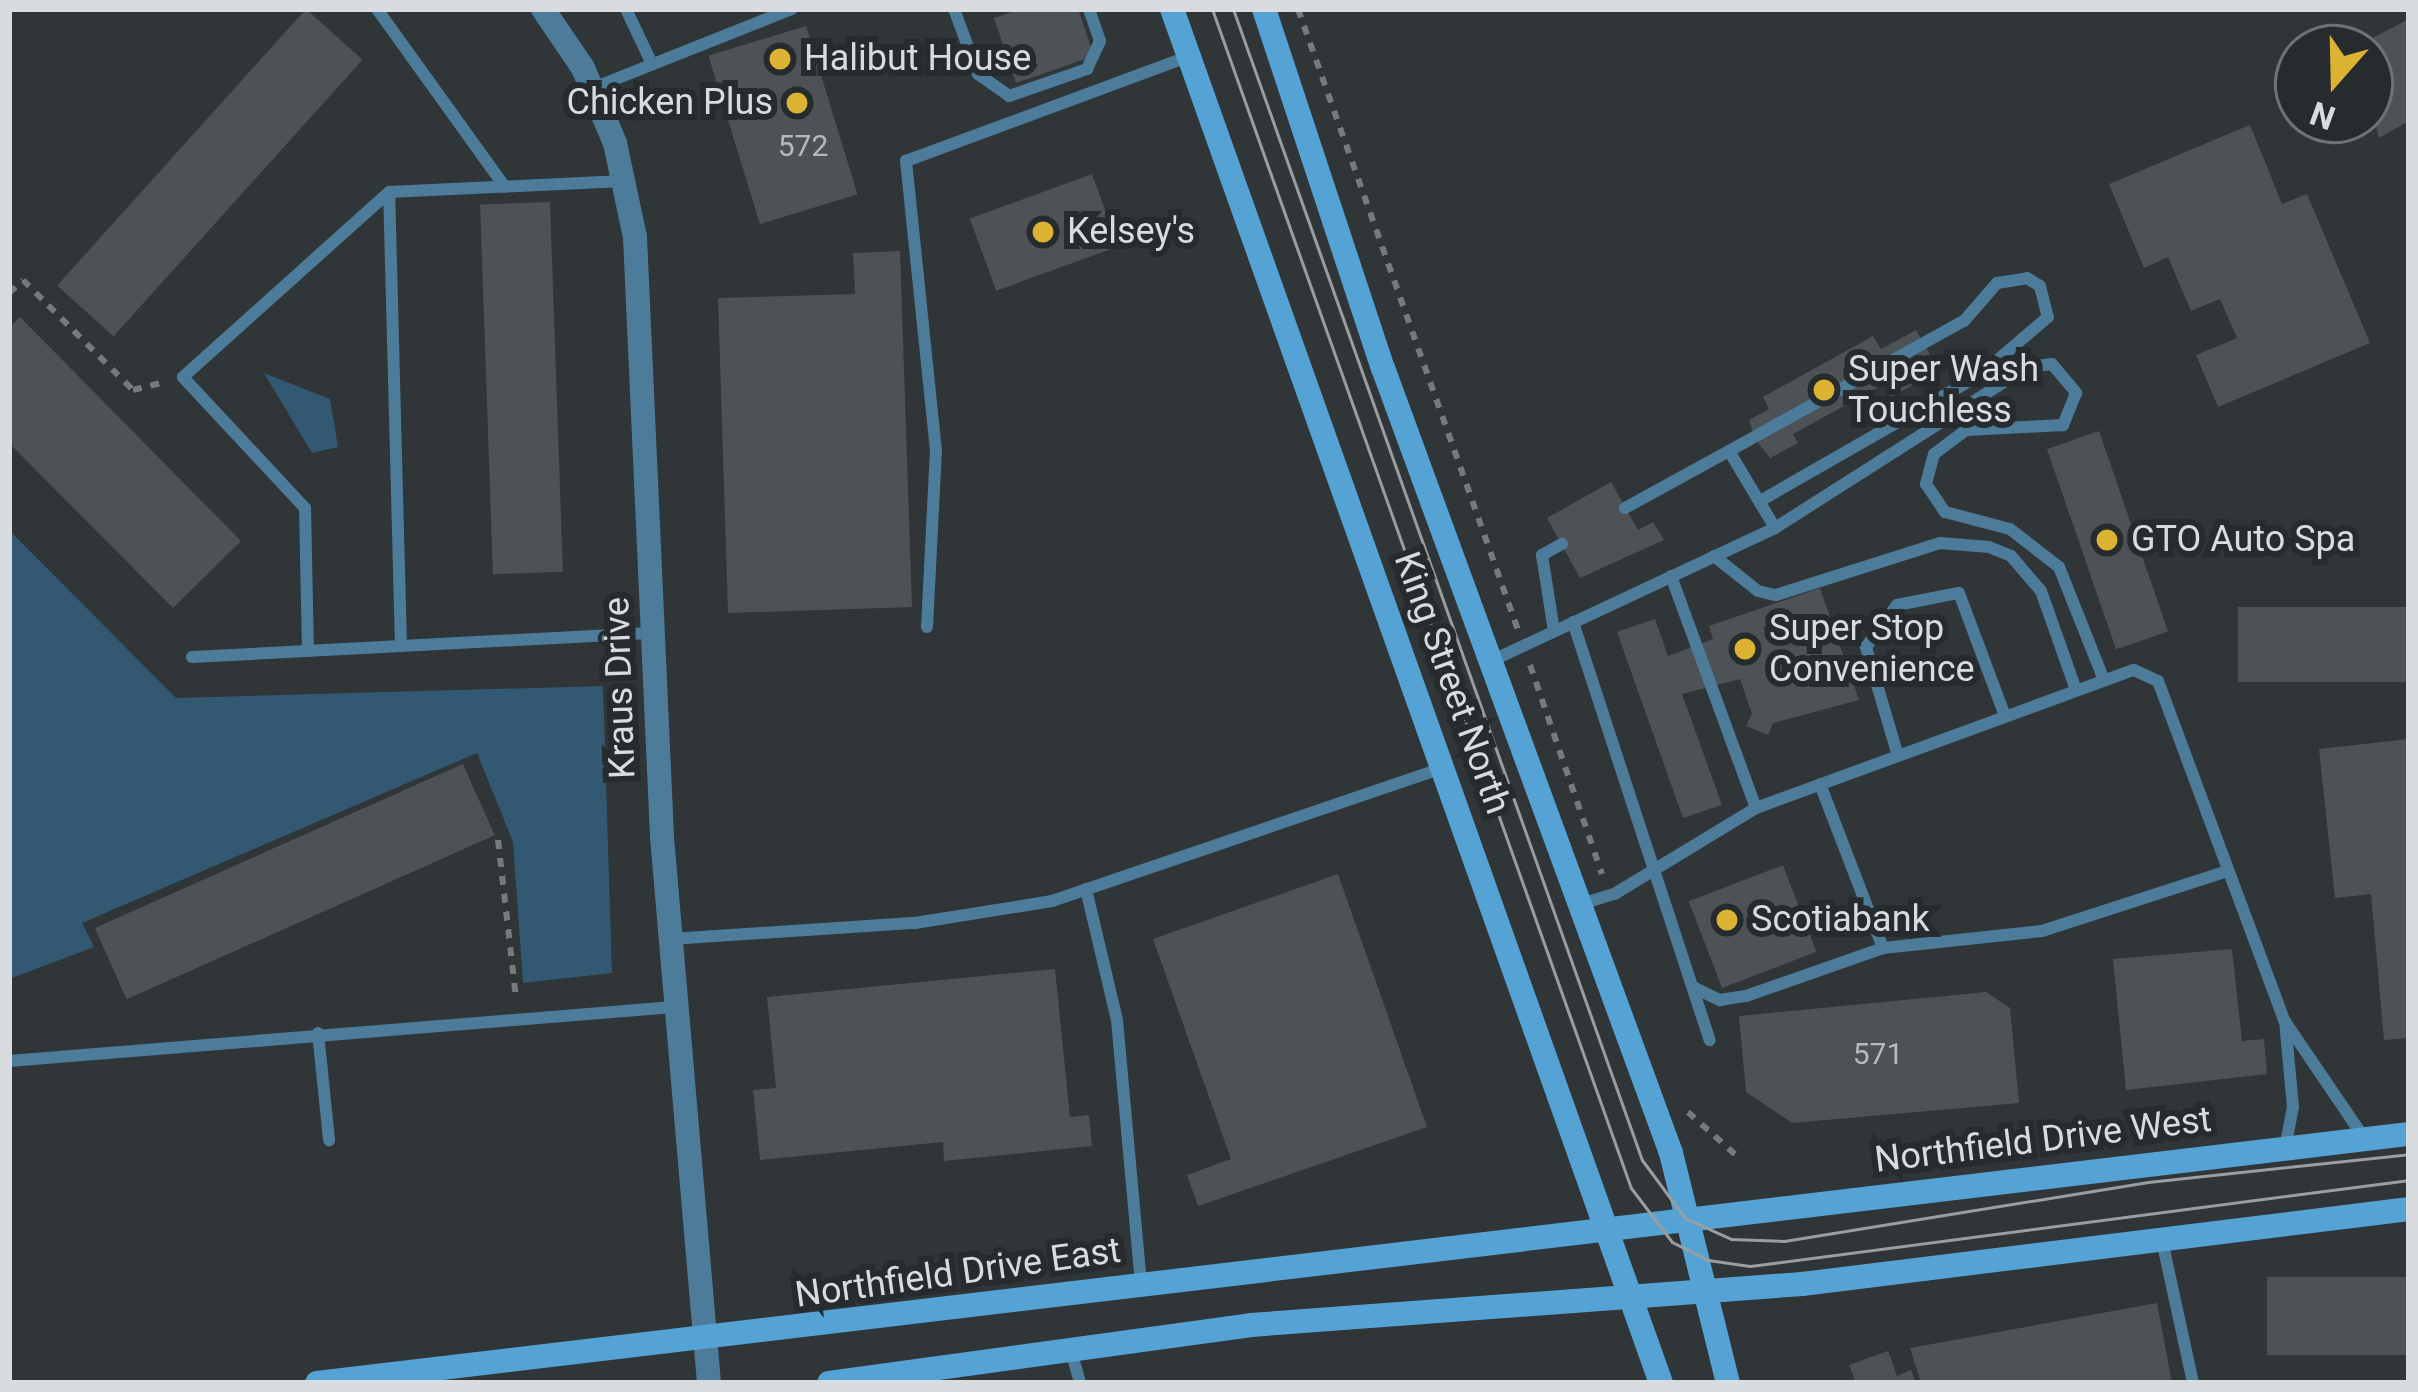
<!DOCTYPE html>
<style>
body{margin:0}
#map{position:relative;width:2418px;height:1392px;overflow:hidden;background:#303538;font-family:Roboto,sans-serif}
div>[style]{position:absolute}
.green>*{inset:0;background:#325872}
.building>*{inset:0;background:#4d5256;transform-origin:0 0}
.path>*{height:6px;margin-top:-3px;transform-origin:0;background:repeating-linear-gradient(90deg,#767a7c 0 9px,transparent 0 18px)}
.lane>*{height:12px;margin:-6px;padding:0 6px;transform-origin:6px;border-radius:6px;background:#4d7b9a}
.street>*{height:24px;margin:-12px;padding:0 12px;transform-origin:12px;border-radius:12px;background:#4d7b9a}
.secondary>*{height:24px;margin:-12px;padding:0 12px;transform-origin:12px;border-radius:12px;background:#55a3d4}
.tram>*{height:3px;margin:-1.5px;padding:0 1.5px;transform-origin:1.5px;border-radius:1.5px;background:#9a9ea1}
.dots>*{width:33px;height:33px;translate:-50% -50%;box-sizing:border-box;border:6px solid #262b2e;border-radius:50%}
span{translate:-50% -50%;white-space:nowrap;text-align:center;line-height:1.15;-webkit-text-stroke:12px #262b2e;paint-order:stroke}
.number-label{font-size:30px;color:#b6babc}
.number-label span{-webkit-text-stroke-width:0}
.poi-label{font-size:36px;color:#d9dcde}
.left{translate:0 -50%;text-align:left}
.right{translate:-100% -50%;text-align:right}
.street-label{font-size:36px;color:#d9dcde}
.frame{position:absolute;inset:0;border:12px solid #d9dcde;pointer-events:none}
.north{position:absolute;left:2274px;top:24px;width:120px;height:120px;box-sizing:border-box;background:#262b2e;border:3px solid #6e7274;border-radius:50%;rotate:200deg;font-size:33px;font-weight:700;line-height:48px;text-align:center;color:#d9dcde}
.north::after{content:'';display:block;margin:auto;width:42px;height:54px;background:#dcb233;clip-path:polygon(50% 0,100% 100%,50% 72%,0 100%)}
</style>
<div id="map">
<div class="green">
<i style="clip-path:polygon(264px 373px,330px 399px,338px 447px,312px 453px)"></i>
<i style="clip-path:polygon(9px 530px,176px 698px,603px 686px,612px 973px,523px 983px,513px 842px,477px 753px,82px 923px,94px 947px,9px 979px)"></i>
</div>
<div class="building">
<i style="left:306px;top:9px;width:76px;height:372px;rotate:42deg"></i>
<i style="clip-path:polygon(1021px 9px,1078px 9px,1094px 56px,1016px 83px,994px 18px)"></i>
<i style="clip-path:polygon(2409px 19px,2409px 121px,2379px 138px,2374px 119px,2356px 130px,2340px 120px,2370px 120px,2370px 48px,2353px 48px)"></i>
<i style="left:806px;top:26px;width:176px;height:102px;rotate:73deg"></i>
<i style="clip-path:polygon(2250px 125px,2282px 204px,2307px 194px,2370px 343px,2218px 407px,2196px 355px,2237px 338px,2220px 299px,2191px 311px,2168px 257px,2144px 268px,2109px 184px)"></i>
<i style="left:1092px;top:174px;width:77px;height:130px;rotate:70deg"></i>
<i style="left:550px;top:202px;width:370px;height:70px;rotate:88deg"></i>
<i style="clip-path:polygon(900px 251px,912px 607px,728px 613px,718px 298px,855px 294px,853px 253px)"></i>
<i style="clip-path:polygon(20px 317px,241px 541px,173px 608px,9px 443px,9px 328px)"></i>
<i style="clip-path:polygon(1916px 330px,1932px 358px,1913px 368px,1920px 381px,1891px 397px,1884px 384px,1793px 434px,1798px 443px,1770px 458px,1755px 439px,1749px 420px,1769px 409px,1763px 397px,1873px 336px,1881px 349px)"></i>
<i style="left:2099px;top:431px;width:212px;height:55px;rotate:71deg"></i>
<i style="clip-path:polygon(1611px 482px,1638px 530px,1653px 522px,1664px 540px,1580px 578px,1547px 518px)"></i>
<i style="clip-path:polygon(1820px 588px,1859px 700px,1773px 723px,1768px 735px,1746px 726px,1752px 714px,1740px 679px,1682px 694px,1722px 805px,1683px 818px,1617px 632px,1655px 619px,1668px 656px,1713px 639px,1709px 626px)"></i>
<i style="left:2409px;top:607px;width:75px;height:171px;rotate:90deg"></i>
<i style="clip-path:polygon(2409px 739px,2409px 1038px,2384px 1040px,2371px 894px,2335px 898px,2319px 749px)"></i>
<i style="left:463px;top:764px;width:78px;height:403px;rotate:66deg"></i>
<i style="left:1783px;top:865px;width:93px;height:101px;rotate:69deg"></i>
<i style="clip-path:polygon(1338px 874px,1427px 1127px,1198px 1206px,1187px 1175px,1231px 1159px,1153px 939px)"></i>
<i style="clip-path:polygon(2232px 949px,2242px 1041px,2264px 1039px,2267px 1074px,2126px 1090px,2113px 959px)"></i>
<i style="clip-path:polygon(1055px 969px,1070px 1117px,1089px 1115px,1092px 1146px,944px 1161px,943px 1142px,760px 1160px,753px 1090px,776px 1088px,767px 997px)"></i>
<i style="clip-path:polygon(1986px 992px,2010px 1008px,2019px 1103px,1792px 1123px,1746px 1092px,1739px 1016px)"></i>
<i style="left:2409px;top:1277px;width:78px;height:142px;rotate:90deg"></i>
<i style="clip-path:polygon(2157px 1303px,2172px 1383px,1921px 1383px,1910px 1348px)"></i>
<i style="clip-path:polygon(1888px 1351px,1897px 1376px,1911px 1370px,1916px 1383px,1856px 1383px,1849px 1365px)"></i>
</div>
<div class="path">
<i style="left:1298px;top:9px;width:659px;rotate:70.49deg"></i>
<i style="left:9px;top:293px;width:19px;rotate:-43deg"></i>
<i style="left:23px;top:280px;width:156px;rotate:45deg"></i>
<i style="left:133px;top:390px;width:32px;rotate:-14deg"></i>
<i style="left:1530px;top:665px;width:221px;rotate:71deg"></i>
<i style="left:498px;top:840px;width:160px;rotate:83.5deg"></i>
<i style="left:1688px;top:1112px;width:67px;rotate:42deg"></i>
</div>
<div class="lane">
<i style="left:377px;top:9px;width:219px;rotate:54.3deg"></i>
<i style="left:626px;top:9px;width:61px;rotate:64.7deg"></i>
<i style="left:954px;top:9px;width:69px;rotate:69.7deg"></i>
<i style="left:978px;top:74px;width:38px;rotate:35deg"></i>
<i style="left:1009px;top:96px;width:83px;rotate:-19.1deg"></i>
<i style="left:1087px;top:69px;width:31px;rotate:-65deg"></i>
<i style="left:1100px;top:41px;width:34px;rotate:-109deg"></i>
<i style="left:593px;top:88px;width:214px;rotate:-21.7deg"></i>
<i style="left:1729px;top:451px;width:269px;rotate:-29deg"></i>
<i style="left:1964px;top:321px;width:50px;rotate:-49deg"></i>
<i style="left:1997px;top:283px;width:30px;rotate:-9deg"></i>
<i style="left:2027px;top:278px;width:15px;rotate:32deg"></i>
<i style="left:2040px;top:286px;width:32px;rotate:76deg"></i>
<i style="left:2048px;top:317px;width:89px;rotate:139.5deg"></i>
<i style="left:1980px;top:375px;width:254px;rotate:150.2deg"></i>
<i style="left:1625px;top:508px;width:119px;rotate:-28.7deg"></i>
<i style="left:1729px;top:451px;width:90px;rotate:59.1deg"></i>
<i style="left:1714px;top:556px;width:56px;rotate:38.5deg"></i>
<i style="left:1758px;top:591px;width:18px;rotate:13deg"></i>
<i style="left:1776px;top:595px;width:172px;rotate:-17.6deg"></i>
<i style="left:1940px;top:543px;width:49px;rotate:4.7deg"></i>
<i style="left:1989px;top:547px;width:24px;rotate:22deg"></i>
<i style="left:2011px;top:556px;width:46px;rotate:49.4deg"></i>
<i style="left:2041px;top:591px;width:105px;rotate:70.5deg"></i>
<i style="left:1671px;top:576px;width:247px;rotate:69.9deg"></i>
<i style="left:1573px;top:622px;width:440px;rotate:71.9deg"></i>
<i style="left:927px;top:627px;width:176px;rotate:-87.1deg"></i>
<i style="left:936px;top:451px;width:292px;rotate:-95.9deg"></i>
<i style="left:906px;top:161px;width:303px;rotate:-20.3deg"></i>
<i style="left:1554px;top:631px;width:77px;rotate:-99deg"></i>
<i style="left:1542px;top:555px;width:23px;rotate:-29deg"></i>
<i style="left:401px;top:646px;width:454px;rotate:-91.5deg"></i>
<i style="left:389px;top:192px;width:235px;rotate:-2.7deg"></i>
<i style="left:308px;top:651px;width:143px;rotate:-91.2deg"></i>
<i style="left:305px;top:508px;width:179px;rotate:-133deg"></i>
<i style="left:183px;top:377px;width:277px;rotate:-41.9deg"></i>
<i style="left:192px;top:657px;width:463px;rotate:-3deg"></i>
<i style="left:1489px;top:662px;width:316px;rotate:-25.1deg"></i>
<i style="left:1775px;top:528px;width:300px;rotate:-32.5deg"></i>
<i style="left:2028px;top:367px;width:24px;rotate:-7deg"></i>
<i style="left:2052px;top:364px;width:38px;rotate:50deg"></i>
<i style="left:2076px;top:393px;width:35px;rotate:112deg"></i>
<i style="left:2063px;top:425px;width:97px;rotate:177deg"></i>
<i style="left:1966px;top:430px;width:40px;rotate:143deg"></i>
<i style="left:1934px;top:454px;width:31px;rotate:105deg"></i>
<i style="left:1926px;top:484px;width:34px;rotate:56deg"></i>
<i style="left:1945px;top:512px;width:67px;rotate:14.7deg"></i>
<i style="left:2010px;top:529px;width:62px;rotate:37.8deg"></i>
<i style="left:2059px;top:567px;width:122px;rotate:68.3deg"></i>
<i style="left:1898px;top:756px;width:114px;rotate:-106.4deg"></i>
<i style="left:1866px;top:647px;width:52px;rotate:-53.6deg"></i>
<i style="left:1897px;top:605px;width:63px;rotate:-11deg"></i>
<i style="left:1959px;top:593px;width:131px;rotate:69.5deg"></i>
<i style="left:1820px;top:784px;width:176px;rotate:69deg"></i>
<i style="left:1883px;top:948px;width:160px;rotate:-6.1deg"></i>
<i style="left:2042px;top:931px;width:195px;rotate:-17.9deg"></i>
<i style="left:1086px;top:889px;width:135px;rotate:76.7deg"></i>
<i style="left:1117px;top:1020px;width:265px;rotate:84.8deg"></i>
<i style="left:1581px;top:904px;width:37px;rotate:-17deg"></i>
<i style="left:1616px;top:893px;width:164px;rotate:-31.3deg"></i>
<i style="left:1756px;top:808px;width:402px;rotate:-20.1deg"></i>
<i style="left:2134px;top:670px;width:26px;rotate:25deg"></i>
<i style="left:2158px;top:681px;width:362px;rotate:69.6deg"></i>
<i style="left:2284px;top:1020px;width:144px;rotate:55.8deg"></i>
<i style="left:671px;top:939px;width:245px;rotate:-3.8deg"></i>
<i style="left:915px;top:923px;width:139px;rotate:-9.1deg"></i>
<i style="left:1052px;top:901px;width:413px;rotate:-18.8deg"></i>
<i style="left:1695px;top:988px;width:28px;rotate:26deg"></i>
<i style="left:1720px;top:1000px;width:26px;rotate:-9deg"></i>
<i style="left:1746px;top:996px;width:145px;rotate:-19.3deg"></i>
<i style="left:2285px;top:1021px;width:86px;rotate:84.7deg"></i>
<i style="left:2293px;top:1107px;width:42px;rotate:101deg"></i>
<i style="left:318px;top:1033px;width:108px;rotate:84.1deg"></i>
<i style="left:9px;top:1061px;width:667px;rotate:-4.64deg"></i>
<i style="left:2161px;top:1236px;width:150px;rotate:77.7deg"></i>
<i style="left:1071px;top:1351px;width:33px;rotate:74deg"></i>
</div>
<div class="street">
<i style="left:543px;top:9px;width:71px;rotate:55.9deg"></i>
<i style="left:583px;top:68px;width:82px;rotate:66.9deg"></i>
<i style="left:615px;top:143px;width:96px;rotate:78deg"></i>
<i style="left:635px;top:237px;width:601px;rotate:87.42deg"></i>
<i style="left:662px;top:837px;width:548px;rotate:85.08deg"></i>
</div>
<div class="secondary">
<i style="left:1172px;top:9px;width:1458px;rotate:70.41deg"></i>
<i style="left:1264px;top:9px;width:378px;rotate:71.7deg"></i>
<i style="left:1383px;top:368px;width:836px;rotate:69.85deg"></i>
<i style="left:1671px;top:1153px;width:237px;rotate:76.1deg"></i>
<i style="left:317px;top:1383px;width:2107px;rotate:-6.79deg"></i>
<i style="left:829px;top:1383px;width:426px;rotate:-7.8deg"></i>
<i style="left:1251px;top:1325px;width:553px;rotate:-4.26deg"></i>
<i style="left:1802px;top:1284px;width:612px;rotate:-7.04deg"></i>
</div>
<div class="tram">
<i style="left:1212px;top:9px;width:1251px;rotate:70.44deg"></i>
<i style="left:1631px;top:1188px;width:68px;rotate:52.8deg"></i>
<i style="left:1672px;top:1242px;width:40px;rotate:26.6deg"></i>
<i style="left:1708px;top:1260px;width:42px;rotate:8.1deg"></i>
<i style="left:1750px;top:1266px;width:665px;rotate:-7.44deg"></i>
<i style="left:1233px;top:9px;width:1222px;rotate:70.44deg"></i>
<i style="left:1642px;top:1160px;width:72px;rotate:53.4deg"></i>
<i style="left:1685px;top:1218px;width:51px;rotate:24.5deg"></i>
<i style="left:1731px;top:1239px;width:53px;rotate:2.2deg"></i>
<i style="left:1784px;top:1241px;width:369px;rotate:-9.2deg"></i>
<i style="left:2148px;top:1182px;width:262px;rotate:-6.1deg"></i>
</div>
<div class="dots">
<i style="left:780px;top:59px;background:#dcb233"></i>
<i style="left:797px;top:103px;background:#dcb233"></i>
<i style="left:1043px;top:232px;background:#dcb233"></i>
<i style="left:1824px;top:390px;background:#dcb233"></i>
<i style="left:2107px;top:540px;background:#dcb233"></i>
<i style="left:1745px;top:649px;background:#dcb233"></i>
<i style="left:1727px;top:920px;background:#dcb233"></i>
</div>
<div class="number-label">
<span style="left:803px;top:146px">572</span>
<span style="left:1878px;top:1054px">571</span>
</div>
<div class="poi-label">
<span class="left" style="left:804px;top:59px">Halibut House</span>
<span class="right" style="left:773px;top:103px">Chicken Plus</span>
<span class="left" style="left:1067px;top:232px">Kelsey's</span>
<span class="left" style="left:1848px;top:390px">Super Wash<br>Touchless</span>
<span class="left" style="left:2131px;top:540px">GTO Auto Spa</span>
<span class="left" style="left:1769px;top:649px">Super Stop<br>Convenience</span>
<span class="left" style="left:1751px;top:920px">Scotiabank</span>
</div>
<div class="street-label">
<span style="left:1452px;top:683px;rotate:70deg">King Street North</span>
<span style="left:620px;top:688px;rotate:-92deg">Kraus Drive</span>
<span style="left:2043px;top:1140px;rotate:-7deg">Northfield Drive West</span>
<span style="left:958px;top:1273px;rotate:-8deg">Northfield Drive East</span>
</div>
<div class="frame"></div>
<div class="north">N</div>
</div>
